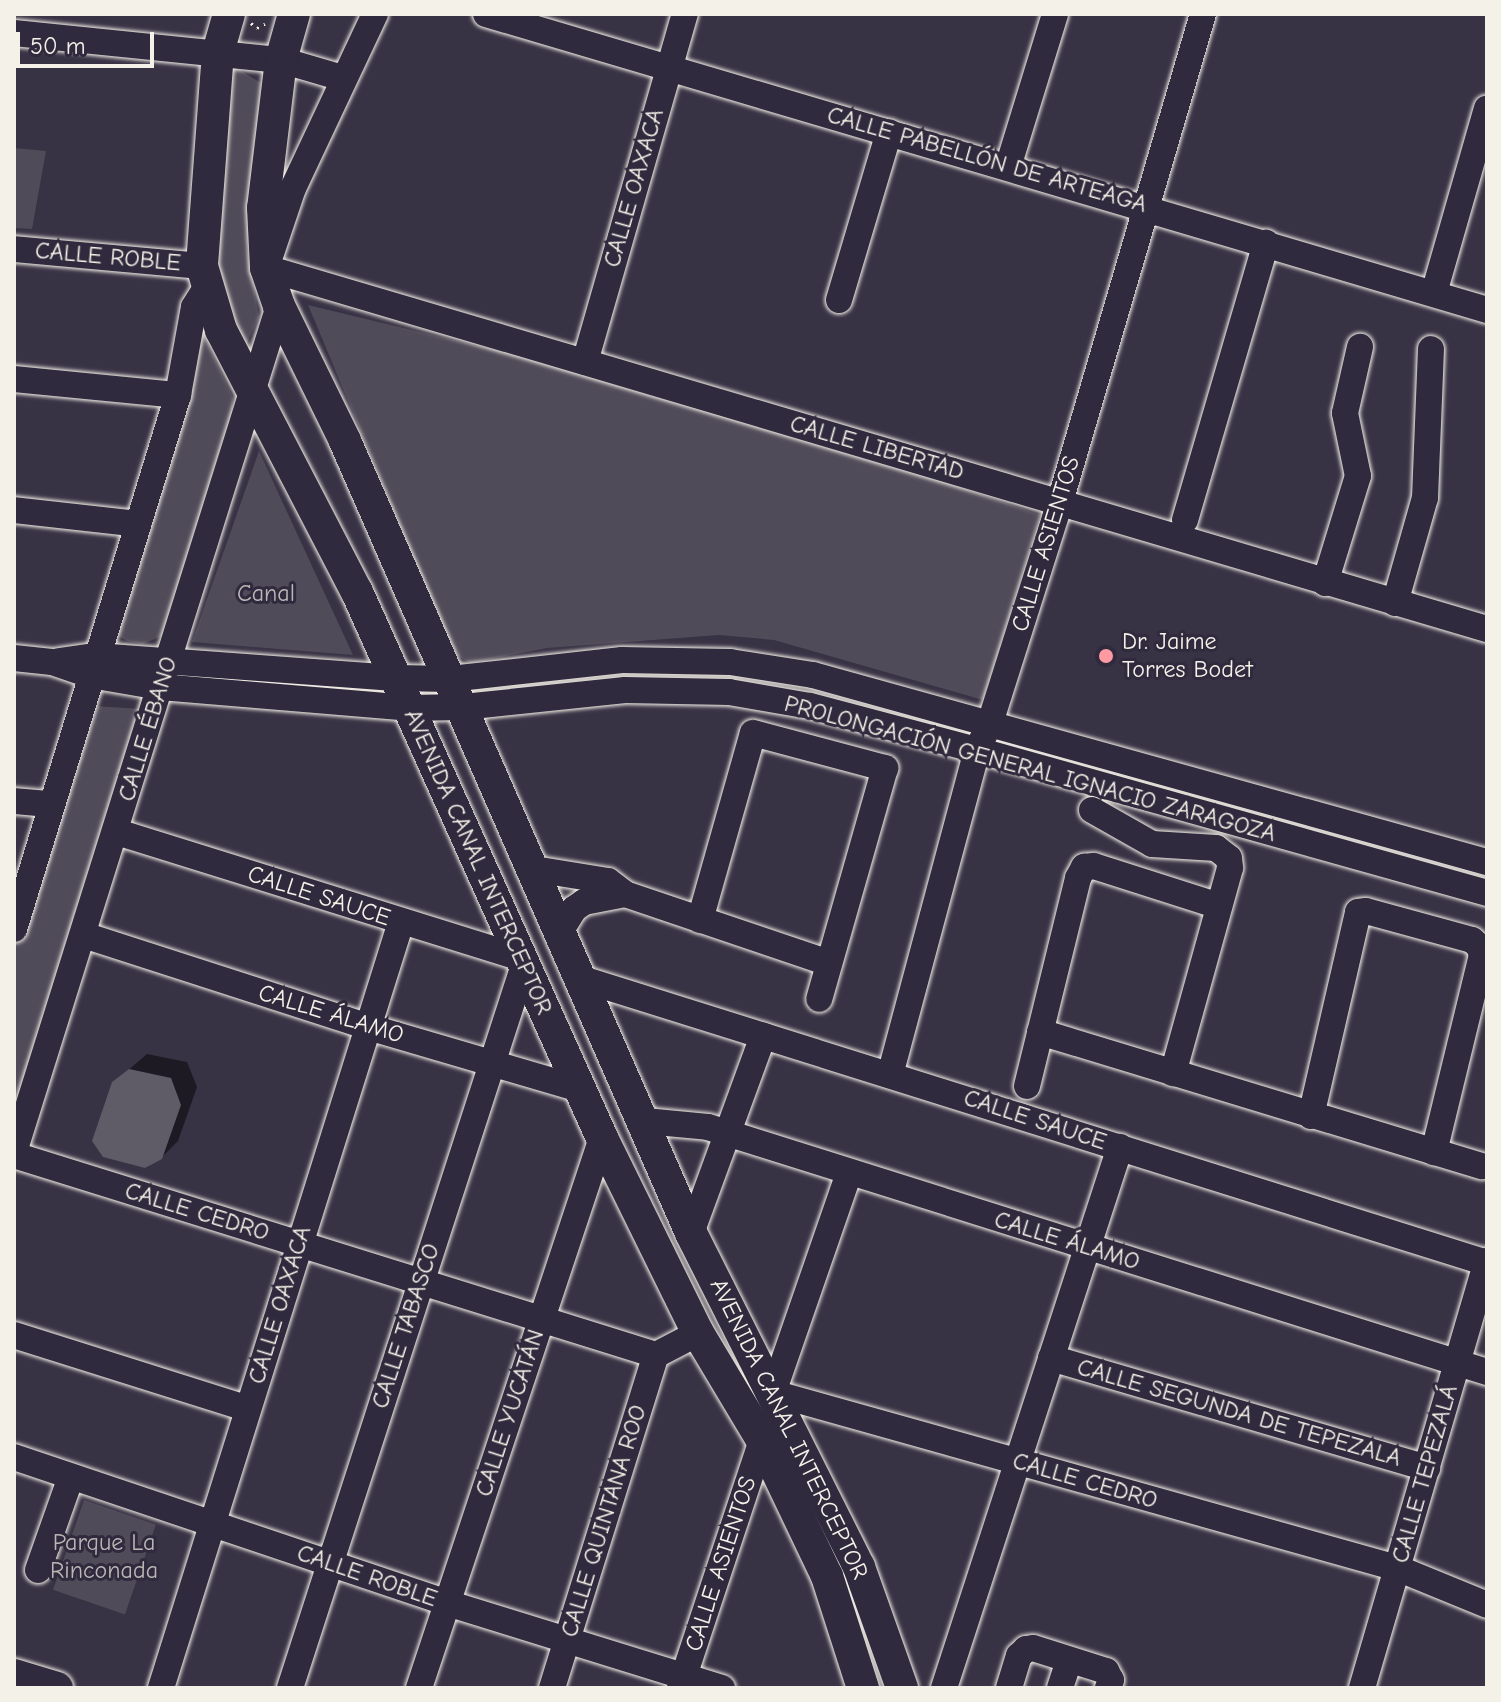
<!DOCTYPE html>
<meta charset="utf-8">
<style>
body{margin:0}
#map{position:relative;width:1501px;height:1702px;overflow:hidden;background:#373244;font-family:"Comic Neue",sans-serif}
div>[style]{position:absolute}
.green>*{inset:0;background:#504b59;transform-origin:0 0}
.shadow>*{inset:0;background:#0007}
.building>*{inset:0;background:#5f5c67}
.path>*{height:3px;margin-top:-1.5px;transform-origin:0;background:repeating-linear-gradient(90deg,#f4f1e8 0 2px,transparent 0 8px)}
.roads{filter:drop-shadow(0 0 2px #f4f1e8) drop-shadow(0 0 2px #f4f1e8)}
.minor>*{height:26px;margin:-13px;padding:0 13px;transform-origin:13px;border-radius:13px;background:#2f2a3d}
.major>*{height:32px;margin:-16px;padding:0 16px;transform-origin:16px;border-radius:16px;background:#2f2a3d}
.dots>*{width:22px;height:22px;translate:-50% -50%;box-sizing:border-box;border:4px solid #2f2a3d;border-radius:50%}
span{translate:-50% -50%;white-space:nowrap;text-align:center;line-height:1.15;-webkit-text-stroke:6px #2f2a3d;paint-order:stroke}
.street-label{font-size:24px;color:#f4f1e8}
.park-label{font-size:24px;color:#bbb7b6}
.poi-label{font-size:24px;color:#f4f1e8}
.left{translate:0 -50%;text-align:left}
.frame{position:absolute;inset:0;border:16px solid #f4f1e8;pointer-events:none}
.scale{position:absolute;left:16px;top:32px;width:138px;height:36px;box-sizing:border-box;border:4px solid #f4f1e8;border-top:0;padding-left:10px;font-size:24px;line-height:28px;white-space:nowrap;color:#f4f1e8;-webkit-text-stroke:6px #2f2a3d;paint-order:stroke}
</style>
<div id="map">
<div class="green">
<i style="clip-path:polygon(233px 66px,261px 83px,247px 250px,259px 317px,245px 347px,213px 267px,220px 149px)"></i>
<i style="clip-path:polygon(14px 148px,46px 151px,32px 229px,14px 228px)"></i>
<i style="clip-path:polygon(308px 305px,565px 367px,867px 456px,1040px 515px,983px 700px,774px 640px,719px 635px,547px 648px,470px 663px,458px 656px,444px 629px)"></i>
<i style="clip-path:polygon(200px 328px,233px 398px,232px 412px,164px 635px,143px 644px,127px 641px,113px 633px)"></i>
<i style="clip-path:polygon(259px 451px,353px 655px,192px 642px)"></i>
<i style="clip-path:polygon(93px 706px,143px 709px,14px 1109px,14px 947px)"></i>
<i style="left:84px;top:1500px;width:76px;height:95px;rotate:19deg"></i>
</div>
<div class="shadow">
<i style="clip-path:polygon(147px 1054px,187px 1062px,197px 1087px,178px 1141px,161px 1158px,113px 1083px)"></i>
</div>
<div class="building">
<i style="clip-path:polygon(129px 1069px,171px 1078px,181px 1105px,162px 1159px,145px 1168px,103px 1157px,92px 1141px,112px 1082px)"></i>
</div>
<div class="path">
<i style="left:251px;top:23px;width:8px;rotate:40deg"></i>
<i style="left:257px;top:28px;width:9px;rotate:-27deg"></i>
</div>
<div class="roads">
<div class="minor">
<i style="left:375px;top:14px;width:192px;rotate:115.2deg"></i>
<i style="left:293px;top:188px;width:84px;rotate:108.6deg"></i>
<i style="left:266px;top:268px;width:1273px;rotate:16.47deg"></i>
<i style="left:486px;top:14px;width:1044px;rotate:16.47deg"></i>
<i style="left:14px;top:33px;width:268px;rotate:5.8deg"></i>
<i style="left:281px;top:60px;width:64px;rotate:16.4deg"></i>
<i style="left:1008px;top:167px;width:160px;rotate:-72.9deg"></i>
<i style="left:14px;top:249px;width:189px;rotate:5.2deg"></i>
<i style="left:1434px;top:293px;width:192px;rotate:-74deg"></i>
<i style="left:839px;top:300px;width:175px;rotate:-73.4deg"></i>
<i style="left:585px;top:362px;width:362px;rotate:-74deg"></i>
<i style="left:14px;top:379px;width:165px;rotate:5.6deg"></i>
<i style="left:14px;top:510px;width:125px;rotate:6.4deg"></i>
<i style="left:1185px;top:520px;width:289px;rotate:-73.7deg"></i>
<i style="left:1325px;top:583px;width:112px;rotate:-72.9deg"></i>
<i style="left:1358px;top:476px;width:64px;rotate:-101.7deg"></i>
<i style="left:1345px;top:413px;width:68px;rotate:-77.2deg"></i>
<i style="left:1395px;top:603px;width:109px;rotate:-74.1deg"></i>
<i style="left:1425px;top:498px;width:149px;rotate:-87.7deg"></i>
<i style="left:14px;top:658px;width:38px;rotate:6deg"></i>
<i style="left:52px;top:662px;width:40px;rotate:18.9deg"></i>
<i style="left:90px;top:675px;width:71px;rotate:9.7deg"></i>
<i style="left:160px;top:687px;width:250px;rotate:4.8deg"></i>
<i style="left:409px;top:708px;width:54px;rotate:-1.1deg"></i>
<i style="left:463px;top:707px;width:163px;rotate:-6deg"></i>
<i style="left:625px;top:690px;width:104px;rotate:1.1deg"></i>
<i style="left:729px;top:692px;width:82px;rotate:9.8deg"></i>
<i style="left:810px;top:706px;width:173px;rotate:14.8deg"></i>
<i style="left:977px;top:750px;width:530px;rotate:15.66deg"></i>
<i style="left:59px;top:661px;width:37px;rotate:-8deg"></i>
<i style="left:96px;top:656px;width:303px;rotate:4.2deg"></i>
<i style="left:398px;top:678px;width:52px;rotate:1.1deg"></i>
<i style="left:450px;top:679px;width:173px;rotate:-6.3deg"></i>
<i style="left:622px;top:660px;width:108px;rotate:1.1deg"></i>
<i style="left:730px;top:662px;width:84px;rotate:8.9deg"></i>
<i style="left:813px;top:675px;width:699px;rotate:15.51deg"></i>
<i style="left:14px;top:801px;width:36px;rotate:5deg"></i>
<i style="left:1092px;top:810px;width:69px;rotate:29.5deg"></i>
<i style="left:1152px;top:844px;width:64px;rotate:3.6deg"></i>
<i style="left:1216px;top:848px;width:16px;rotate:38deg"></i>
<i style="left:1229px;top:858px;width:10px;rotate:84deg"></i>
<i style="left:1230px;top:868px;width:213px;rotate:105.5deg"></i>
<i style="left:117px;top:832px;width:423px;rotate:17.3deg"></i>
<i style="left:534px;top:869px;width:75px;rotate:9.2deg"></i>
<i style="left:608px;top:881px;width:21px;rotate:37deg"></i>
<i style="left:625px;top:894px;width:215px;rotate:18.7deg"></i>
<i style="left:700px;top:920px;width:194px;rotate:-74.2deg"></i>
<i style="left:753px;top:733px;width:137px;rotate:14.9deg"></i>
<i style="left:885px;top:768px;width:240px;rotate:105.9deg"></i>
<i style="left:14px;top:929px;width:559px;rotate:-72.93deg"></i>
<i style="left:178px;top:395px;width:89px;rotate:-79.7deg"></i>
<i style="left:194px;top:307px;width:25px;rotate:-58deg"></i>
<i style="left:561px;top:930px;width:25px;rotate:-58deg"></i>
<i style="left:574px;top:909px;width:12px;rotate:-35deg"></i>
<i style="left:584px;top:902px;width:42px;rotate:-11deg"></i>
<i style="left:84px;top:935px;width:299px;rotate:17.9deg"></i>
<i style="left:368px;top:1027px;width:221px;rotate:16.3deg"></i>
<i style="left:582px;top:979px;width:949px;rotate:17.42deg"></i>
<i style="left:1040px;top:1032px;width:462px;rotate:16.9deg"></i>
<i style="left:890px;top:1075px;width:336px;rotate:-75deg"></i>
<i style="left:977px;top:750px;width:30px;rotate:-64deg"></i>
<i style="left:990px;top:723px;width:232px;rotate:-72.4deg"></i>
<i style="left:1060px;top:502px;width:509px;rotate:-73.67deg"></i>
<i style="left:1027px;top:1086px;width:214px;rotate:-76.2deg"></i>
<i style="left:1078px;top:878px;width:13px;rotate:-61deg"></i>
<i style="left:1084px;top:867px;width:10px;rotate:-6deg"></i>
<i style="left:1094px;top:866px;width:131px;rotate:17.7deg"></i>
<i style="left:1311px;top:1116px;width:209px;rotate:-77deg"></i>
<i style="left:1358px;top:912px;width:8px;rotate:-7deg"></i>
<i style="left:1366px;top:911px;width:110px;rotate:15.3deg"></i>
<i style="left:1472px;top:940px;width:9px;rotate:41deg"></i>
<i style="left:1479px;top:946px;width:9px;rotate:72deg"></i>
<i style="left:1482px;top:955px;width:203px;rotate:103.7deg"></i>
<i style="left:645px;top:1121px;width:63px;rotate:5.4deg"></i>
<i style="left:708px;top:1127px;width:817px;rotate:17.46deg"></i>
<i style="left:14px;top:1152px;width:887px;rotate:-72.61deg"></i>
<i style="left:14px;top:1155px;width:672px;rotate:17.3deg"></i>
<i style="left:656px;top:1355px;width:47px;rotate:-27.6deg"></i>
<i style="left:849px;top:1173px;width:233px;rotate:109.1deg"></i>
<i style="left:773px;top:1393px;width:648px;rotate:15.67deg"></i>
<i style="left:1397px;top:1568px;width:97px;rotate:22.3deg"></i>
<i style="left:691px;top:1233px;width:210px;rotate:-69.9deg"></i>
<i style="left:14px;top:1335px;width:245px;rotate:17.5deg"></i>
<i style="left:1051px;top:1358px;width:392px;rotate:16.3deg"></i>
<i style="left:14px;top:1457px;width:457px;rotate:18.6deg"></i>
<i style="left:447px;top:1603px;width:288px;rotate:17.2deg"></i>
<i style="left:38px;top:1570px;width:99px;rotate:-70.5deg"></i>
<i style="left:161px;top:1688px;width:803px;rotate:-72.6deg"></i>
<i style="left:290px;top:1688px;width:760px;rotate:-72.07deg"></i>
<i style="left:419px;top:1688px;width:580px;rotate:-71.6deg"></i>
<i style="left:552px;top:1688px;width:349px;rotate:-72.7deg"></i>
<i style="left:680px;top:1688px;width:261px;rotate:-71.7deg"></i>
<i style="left:944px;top:1688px;width:569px;rotate:-71.98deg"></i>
<i style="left:1009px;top:1688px;width:34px;rotate:-73deg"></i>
<i style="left:1019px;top:1656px;width:10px;rotate:-45deg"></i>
<i style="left:1026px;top:1649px;width:7px;rotate:-8deg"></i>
<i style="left:1033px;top:1648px;width:77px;rotate:17.5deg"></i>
<i style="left:1106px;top:1671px;width:10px;rotate:61deg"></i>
<i style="left:1111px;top:1680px;width:9px;rotate:111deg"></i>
<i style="left:1060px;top:1688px;width:29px;rotate:-72deg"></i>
<i style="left:1362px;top:1688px;width:445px;rotate:-73.7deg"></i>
</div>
<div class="major">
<i style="left:229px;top:14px;width:40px;rotate:106deg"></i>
<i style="left:218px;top:52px;width:215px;rotate:94.3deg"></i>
<i style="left:202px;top:266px;width:67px;rotate:73.5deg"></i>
<i style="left:221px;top:330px;width:295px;rotate:62.6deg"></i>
<i style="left:357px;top:592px;width:598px;rotate:65.83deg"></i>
<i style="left:602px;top:1138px;width:217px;rotate:63.8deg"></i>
<i style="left:698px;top:1333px;width:125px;rotate:59.1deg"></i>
<i style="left:762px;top:1440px;width:151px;rotate:64.5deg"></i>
<i style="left:827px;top:1576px;width:118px;rotate:72.2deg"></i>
<i style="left:294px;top:14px;width:48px;rotate:105.8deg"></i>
<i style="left:281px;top:60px;width:149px;rotate:96.9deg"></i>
<i style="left:263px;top:208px;width:60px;rotate:87.1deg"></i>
<i style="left:266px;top:268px;width:40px;rotate:71.1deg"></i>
<i style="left:279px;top:306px;width:150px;rotate:63.9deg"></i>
<i style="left:345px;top:441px;width:864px;rotate:66.4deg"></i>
<i style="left:691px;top:1233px;width:374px;rotate:63.3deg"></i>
<i style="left:859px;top:1567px;width:128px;rotate:70.4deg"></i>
<i style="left:14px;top:1675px;width:45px;rotate:16.8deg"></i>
</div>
</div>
<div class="dots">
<i style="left:1106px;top:656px;background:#ff9aa2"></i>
</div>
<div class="street-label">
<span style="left:987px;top:160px;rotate:16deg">CALLE PABELLÓN DE ARTEAGA</span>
<span style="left:634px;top:188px;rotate:-74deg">CALLE OAXACA</span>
<span style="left:108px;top:257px;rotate:5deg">CALLE ROBLE</span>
<span style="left:877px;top:448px;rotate:16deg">CALLE LIBERTAD</span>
<span style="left:1046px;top:544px;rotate:-73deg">CALLE ASIENTOS</span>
<span style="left:148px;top:729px;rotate:-73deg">CALLE ÉBANO</span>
<span style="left:1030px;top:769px;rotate:15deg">PROLONGACIÓN GENERAL IGNACIO ZARAGOZA</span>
<span style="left:478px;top:862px;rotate:66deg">AVENIDA CANAL INTERCEPTOR</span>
<span style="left:319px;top:896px;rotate:18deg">CALLE SAUCE</span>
<span style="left:331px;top:1014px;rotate:17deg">CALLE ÁLAMO</span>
<span style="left:1035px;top:1120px;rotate:18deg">CALLE SAUCE</span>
<span style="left:197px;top:1212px;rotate:17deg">CALLE CEDRO</span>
<span style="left:1067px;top:1241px;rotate:17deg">CALLE ÁLAMO</span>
<span style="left:280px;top:1305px;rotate:-73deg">CALLE OAXACA</span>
<span style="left:406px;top:1326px;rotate:-72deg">CALLE TABASCO</span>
<span style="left:510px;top:1413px;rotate:-72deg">CALLE YUCATÁN</span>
<span style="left:1239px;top:1413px;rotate:16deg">CALLE SEGUNDA DE TEPEZALA</span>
<span style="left:789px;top:1429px;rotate:64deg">AVENIDA CANAL INTERCEPTOR</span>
<span style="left:1425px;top:1474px;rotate:-74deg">CALLE TEPEZALÁ</span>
<span style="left:1085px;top:1481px;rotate:16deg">CALLE CEDRO</span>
<span style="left:604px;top:1521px;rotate:-73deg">CALLE QUINTANA ROO</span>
<span style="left:721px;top:1564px;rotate:-72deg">CALLE ASIENTOS</span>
<span style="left:367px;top:1576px;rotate:19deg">CALLE ROBLE</span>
</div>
<div class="park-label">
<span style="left:266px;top:594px">Canal</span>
<span style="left:104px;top:1557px">Parque La<br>Rinconada</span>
</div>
<div class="poi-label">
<span class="left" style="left:1122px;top:656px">Dr. Jaime<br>Torres Bodet</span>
</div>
<div class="frame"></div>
<div class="scale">50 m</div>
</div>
